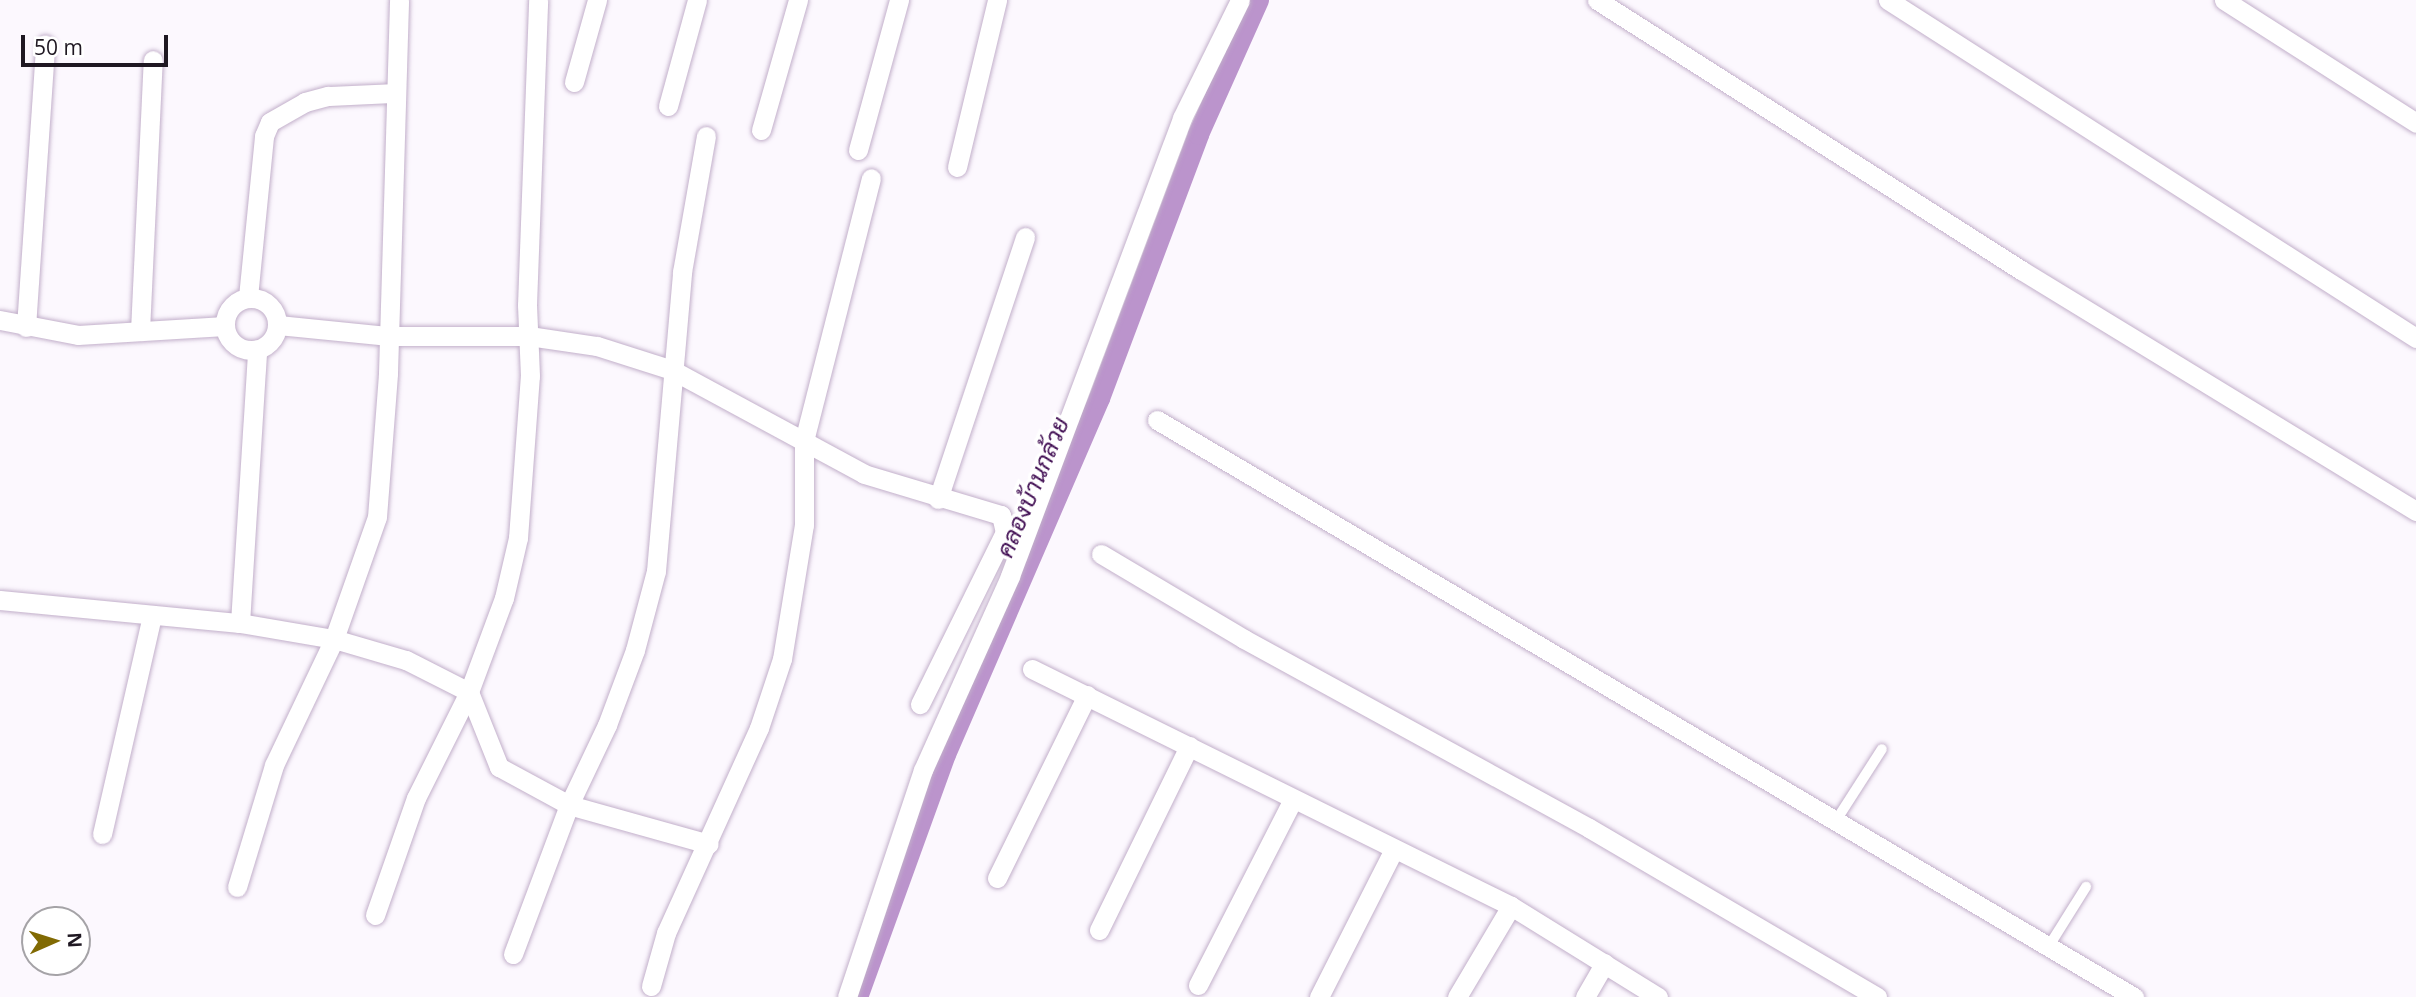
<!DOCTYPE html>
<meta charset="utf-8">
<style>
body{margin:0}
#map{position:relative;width:2416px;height:997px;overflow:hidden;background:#fcf8fe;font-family:"Open Sans",Sarabun,sans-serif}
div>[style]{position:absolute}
.canal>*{height:21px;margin:-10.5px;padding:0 10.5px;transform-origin:10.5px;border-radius:10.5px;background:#bb94cc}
.roads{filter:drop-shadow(0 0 2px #c2afca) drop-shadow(0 0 2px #c2afca)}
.lane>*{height:10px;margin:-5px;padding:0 5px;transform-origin:5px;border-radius:5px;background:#fff}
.street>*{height:19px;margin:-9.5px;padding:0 9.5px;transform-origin:9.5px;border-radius:9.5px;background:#fff}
.street>.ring{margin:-9.5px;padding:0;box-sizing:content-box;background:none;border:19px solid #fff;border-radius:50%}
span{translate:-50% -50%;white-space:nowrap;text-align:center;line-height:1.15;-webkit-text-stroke:7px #fff;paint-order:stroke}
.water-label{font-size:24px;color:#410e53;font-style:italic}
.north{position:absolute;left:21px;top:906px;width:70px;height:70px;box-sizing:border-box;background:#fff;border:2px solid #a5a3a7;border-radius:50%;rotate:87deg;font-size:19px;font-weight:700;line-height:28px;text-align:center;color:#1f1822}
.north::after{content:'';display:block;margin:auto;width:24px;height:32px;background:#816a03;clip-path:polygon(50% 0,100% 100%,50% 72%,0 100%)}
.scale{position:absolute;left:21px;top:35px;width:147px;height:32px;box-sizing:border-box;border:4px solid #1f1822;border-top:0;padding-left:9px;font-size:21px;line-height:24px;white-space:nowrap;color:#1f1822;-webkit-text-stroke:5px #fff;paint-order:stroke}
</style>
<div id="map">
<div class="canal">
<i style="left:857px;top:997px;width:258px;rotate:-70.1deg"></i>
<i style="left:945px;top:754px;width:388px;rotate:-66.6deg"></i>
<i style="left:1099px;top:398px;width:282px;rotate:-69.4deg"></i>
<i style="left:1198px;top:134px;width:147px;rotate:-65.9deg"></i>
</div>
<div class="roads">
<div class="lane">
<i style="left:1837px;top:819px;width:83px;rotate:-57.3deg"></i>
<i style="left:2049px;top:946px;width:70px;rotate:-57.9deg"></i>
</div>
<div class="street">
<i style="left:1597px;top:0;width:503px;rotate:32.49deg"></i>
<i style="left:2021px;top:270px;width:463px;rotate:31.4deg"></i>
<i style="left:1888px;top:0;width:627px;rotate:32.63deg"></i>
<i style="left:2224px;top:0;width:228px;rotate:32.6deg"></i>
<i style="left:574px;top:82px;width:85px;rotate:-74.3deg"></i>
<i style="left:668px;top:106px;width:110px;rotate:-74.7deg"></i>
<i style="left:761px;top:130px;width:135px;rotate:-74.1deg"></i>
<i style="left:858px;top:150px;width:156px;rotate:-74.7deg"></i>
<i style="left:957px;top:167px;width:172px;rotate:-76.5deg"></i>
<i style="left:248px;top:297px;width:162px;rotate:-84.3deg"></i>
<i style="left:264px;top:136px;width:15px;rotate:-67deg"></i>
<i style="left:270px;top:122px;width:40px;rotate:-29.7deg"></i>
<i style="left:305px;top:102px;width:24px;rotate:-15deg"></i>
<i style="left:328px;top:96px;width:65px;rotate:-2.6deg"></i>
<i class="ring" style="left:225px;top:298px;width:33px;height:33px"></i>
<i style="left:0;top:320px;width:79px;rotate:10.9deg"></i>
<i style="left:78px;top:335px;width:147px;rotate:-3.5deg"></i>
<i style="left:278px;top:325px;width:112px;rotate:5.7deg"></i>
<i style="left:389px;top:336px;width:140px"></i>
<i style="left:529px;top:336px;width:69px;rotate:8.4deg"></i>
<i style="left:597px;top:346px;width:79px;rotate:17.7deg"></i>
<i style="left:672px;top:370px;width:218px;rotate:28.4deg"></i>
<i style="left:864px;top:474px;width:143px;rotate:16.7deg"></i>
<i style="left:1001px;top:515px;width:17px;rotate:77deg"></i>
<i style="left:1005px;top:532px;width:192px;rotate:116.3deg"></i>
<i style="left:26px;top:327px;width:283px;rotate:-86.1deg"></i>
<i style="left:140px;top:331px;width:271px;rotate:-87.3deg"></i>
<i style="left:1157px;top:420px;width:1135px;rotate:30.57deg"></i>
<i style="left:938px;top:499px;width:276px;rotate:-71.6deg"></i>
<i style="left:1101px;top:554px;width:166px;rotate:30.7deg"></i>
<i style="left:1244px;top:639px;width:393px;rotate:28.7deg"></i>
<i style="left:1589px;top:828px;width:334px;rotate:30.4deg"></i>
<i style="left:0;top:600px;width:241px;rotate:5.5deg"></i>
<i style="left:240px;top:623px;width:95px;rotate:9.7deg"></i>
<i style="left:334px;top:639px;width:75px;rotate:16.3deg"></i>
<i style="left:406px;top:660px;width:71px;rotate:26.9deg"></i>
<i style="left:469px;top:692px;width:81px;rotate:68.2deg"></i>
<i style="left:499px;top:767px;width:80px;rotate:28.5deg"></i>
<i style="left:569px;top:805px;width:145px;rotate:15.6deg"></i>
<i style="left:240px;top:623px;width:274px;rotate:-86.4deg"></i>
<i style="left:1032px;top:669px;width:534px;rotate:26.33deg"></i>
<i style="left:1511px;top:906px;width:173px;rotate:31.8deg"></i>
<i style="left:102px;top:834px;width:224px;rotate:-77.1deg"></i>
<i style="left:997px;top:878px;width:204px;rotate:-63.8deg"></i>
<i style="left:237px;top:887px;width:127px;rotate:-73.1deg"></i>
<i style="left:274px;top:765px;width:140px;rotate:-64.5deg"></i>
<i style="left:334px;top:639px;width:129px;rotate:-70.6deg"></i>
<i style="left:377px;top:517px;width:144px;rotate:-85.6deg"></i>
<i style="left:388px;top:373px;width:373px;rotate:-88.3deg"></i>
<i style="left:375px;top:915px;width:124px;rotate:-70.7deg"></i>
<i style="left:416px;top:798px;width:119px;rotate:-63.4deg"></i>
<i style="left:469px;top:692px;width:100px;rotate:-69.6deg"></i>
<i style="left:504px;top:598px;width:62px;rotate:-76.9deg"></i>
<i style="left:518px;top:538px;width:162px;rotate:-85.8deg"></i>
<i style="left:530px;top:376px;width:71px;rotate:-92.4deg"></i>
<i style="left:527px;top:305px;width:305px;rotate:-87.9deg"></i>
<i style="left:1099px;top:930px;width:205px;rotate:-63.9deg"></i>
<i style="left:513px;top:954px;width:159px;rotate:-69.4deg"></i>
<i style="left:569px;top:805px;width:89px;rotate:-64.6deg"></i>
<i style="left:607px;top:725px;width:80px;rotate:-69.5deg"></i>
<i style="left:635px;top:650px;width:82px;rotate:-75.1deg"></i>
<i style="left:656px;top:571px;width:300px;rotate:-85deg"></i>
<i style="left:682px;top:272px;width:138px;rotate:-80deg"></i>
<i style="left:1198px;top:985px;width:209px;rotate:-62.9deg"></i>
<i style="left:651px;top:986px;width:55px;rotate:-74.2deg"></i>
<i style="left:666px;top:933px;width:225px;rotate:-65.6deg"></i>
<i style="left:759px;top:728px;width:73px;rotate:-71.6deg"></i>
<i style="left:782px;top:659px;width:136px;rotate:-80.7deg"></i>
<i style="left:804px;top:525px;width:84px;rotate:-90deg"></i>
<i style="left:804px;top:441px;width:271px;rotate:-75.7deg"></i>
<i style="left:847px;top:997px;width:239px;rotate:-71.5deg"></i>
<i style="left:923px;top:770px;width:213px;rotate:-65.8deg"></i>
<i style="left:1010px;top:576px;width:489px;rotate:-69.4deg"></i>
<i style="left:1182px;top:118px;width:131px;rotate:-63.8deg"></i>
<i style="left:1319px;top:997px;width:164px;rotate:-63.1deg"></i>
<i style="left:1457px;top:997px;width:106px;rotate:-59.3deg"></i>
<i style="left:1585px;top:997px;width:39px;rotate:-60deg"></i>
</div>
</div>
<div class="water-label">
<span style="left:1032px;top:487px;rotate:-67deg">คลองบ้านกล้วย</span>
</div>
<div class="north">N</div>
<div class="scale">50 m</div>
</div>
